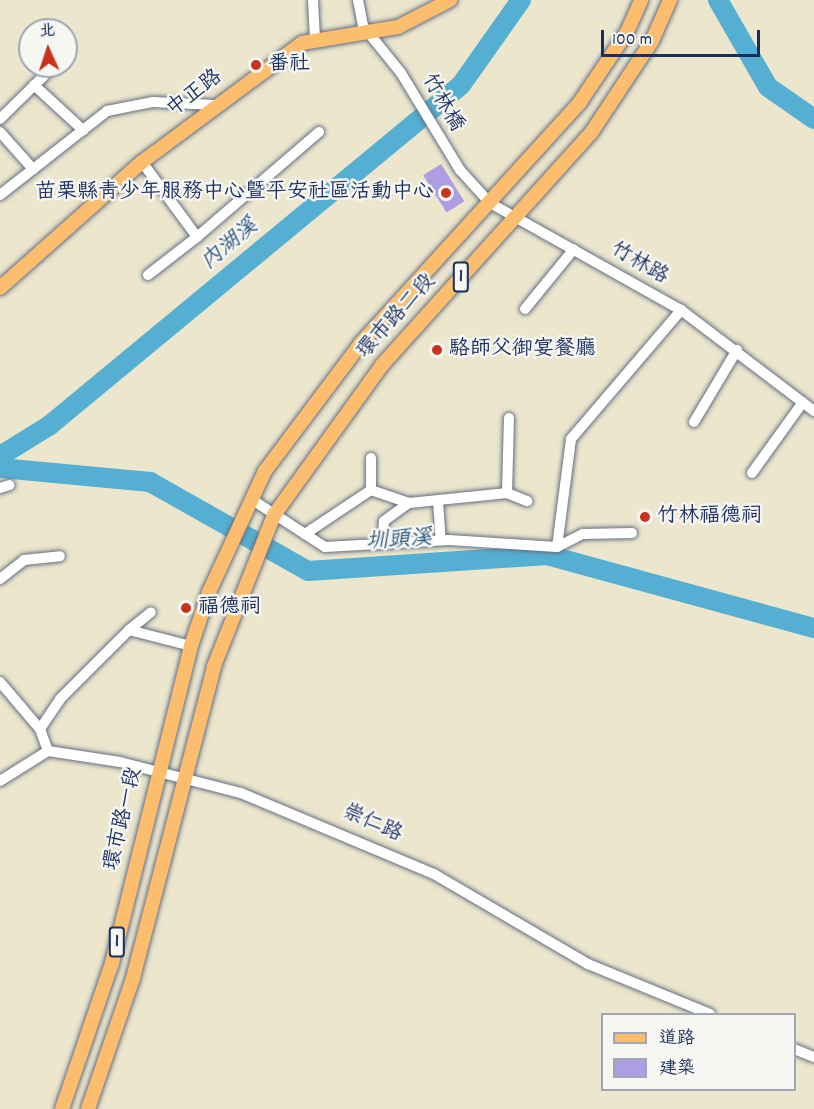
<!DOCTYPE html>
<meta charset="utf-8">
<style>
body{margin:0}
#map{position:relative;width:814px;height:1109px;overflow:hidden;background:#ebe6cc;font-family:Dekko,"LXGW WenKai TC",sans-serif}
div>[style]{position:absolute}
.river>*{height:20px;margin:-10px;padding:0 10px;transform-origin:10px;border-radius:10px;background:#55afd2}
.building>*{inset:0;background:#ac9ee0;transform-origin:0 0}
.roads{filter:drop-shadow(0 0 2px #646f84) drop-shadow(0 0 2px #646f84)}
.minor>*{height:10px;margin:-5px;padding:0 5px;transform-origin:5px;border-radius:5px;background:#fff}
.major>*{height:14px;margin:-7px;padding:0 7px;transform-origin:7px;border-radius:7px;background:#fcbd6f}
.dots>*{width:16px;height:16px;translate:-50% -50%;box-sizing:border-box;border:3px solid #f6f6f2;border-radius:50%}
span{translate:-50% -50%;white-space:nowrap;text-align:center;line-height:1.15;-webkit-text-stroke:5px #f6f6f2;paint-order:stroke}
.shield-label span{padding:2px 4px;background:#f6f6f2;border:2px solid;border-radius:4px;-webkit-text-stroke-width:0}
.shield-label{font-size:20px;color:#1b2f5e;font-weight:700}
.poi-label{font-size:21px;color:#1b2f5e}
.left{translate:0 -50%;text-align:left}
.right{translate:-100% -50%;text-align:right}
.street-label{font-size:21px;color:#1b2f5e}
.water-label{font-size:22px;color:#2c5581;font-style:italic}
.legend{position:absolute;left:601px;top:1013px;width:195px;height:78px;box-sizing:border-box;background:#f6f6f2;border:2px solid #9ea6b7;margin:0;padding:8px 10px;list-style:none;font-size:18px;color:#1b2f5e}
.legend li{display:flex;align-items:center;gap:12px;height:30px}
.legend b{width:30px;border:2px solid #9ea6b7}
.north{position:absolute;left:18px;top:18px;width:60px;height:60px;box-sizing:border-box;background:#f6f6f2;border:2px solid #9ea6b7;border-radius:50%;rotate:357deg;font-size:16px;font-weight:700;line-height:24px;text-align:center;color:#1b2f5e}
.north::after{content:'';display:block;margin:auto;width:21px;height:27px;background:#c8321e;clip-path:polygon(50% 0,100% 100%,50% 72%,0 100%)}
.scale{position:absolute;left:601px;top:30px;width:159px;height:27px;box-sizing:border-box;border:3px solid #1b2f5e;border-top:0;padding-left:8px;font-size:18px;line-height:21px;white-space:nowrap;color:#1b2f5e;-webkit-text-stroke:4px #f6f6f2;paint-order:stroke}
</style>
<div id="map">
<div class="river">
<i style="left:718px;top:0;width:100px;rotate:60.1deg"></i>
<i style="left:768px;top:87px;width:56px;rotate:34.8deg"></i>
<i style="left:0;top:456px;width:59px;rotate:-31.8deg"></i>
<i style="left:50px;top:425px;width:533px;rotate:-39.6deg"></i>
<i style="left:461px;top:85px;width:104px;rotate:-54.8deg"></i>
<i style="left:0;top:468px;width:151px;rotate:5.3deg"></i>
<i style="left:150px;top:482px;width:181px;rotate:29.4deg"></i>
<i style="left:308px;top:571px;width:240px;rotate:-3.8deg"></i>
<i style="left:547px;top:555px;width:277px;rotate:15.3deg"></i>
</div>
<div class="building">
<i style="left:441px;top:164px;width:44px;height:21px;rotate:58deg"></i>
</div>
<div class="roads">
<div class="minor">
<i style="left:313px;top:0;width:40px;rotate:87.1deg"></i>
<i style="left:358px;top:0;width:26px;rotate:79deg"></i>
<i style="left:363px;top:26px;width:60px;rotate:51deg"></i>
<i style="left:401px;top:73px;width:114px;rotate:58.7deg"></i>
<i style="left:460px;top:170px;width:45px;rotate:47.7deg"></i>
<i style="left:490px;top:203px;width:219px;rotate:29.3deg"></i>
<i style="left:681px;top:310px;width:167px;rotate:37.2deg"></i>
<i style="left:34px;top:85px;width:67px;rotate:42.6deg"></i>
<i style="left:0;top:119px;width:76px;rotate:-44.5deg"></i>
<i style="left:0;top:132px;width:50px;rotate:48.3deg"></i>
<i style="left:142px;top:162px;width:93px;rotate:53.7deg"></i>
<i style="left:197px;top:237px;width:161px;rotate:-40.7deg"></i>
<i style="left:0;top:195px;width:136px;rotate:-38.1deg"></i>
<i style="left:107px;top:111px;width:47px;rotate:-11.1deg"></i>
<i style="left:153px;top:102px;width:61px;rotate:2.8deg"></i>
<i style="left:148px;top:275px;width:62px;rotate:-37.8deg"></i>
<i style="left:525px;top:309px;width:77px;rotate:-50.8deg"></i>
<i style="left:694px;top:422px;width:84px;rotate:-59.2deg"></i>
<i style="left:371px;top:458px;width:32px;rotate:90deg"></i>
<i style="left:752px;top:473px;width:87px;rotate:-54.3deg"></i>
<i style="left:0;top:488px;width:10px;rotate:-17deg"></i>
<i style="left:507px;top:493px;width:22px;rotate:22deg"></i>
<i style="left:251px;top:499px;width:88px;rotate:33deg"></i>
<i style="left:325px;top:547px;width:124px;rotate:-3.2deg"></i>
<i style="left:449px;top:540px;width:108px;rotate:3.7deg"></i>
<i style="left:557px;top:547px;width:29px;rotate:-27deg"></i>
<i style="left:583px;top:534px;width:49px;rotate:-1.2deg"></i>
<i style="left:438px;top:501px;width:39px;rotate:86deg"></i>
<i style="left:305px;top:534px;width:79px;rotate:-33.7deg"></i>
<i style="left:371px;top:490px;width:40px;rotate:18.9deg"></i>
<i style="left:409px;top:503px;width:99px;rotate:-5.8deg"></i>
<i style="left:507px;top:493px;width:75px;rotate:-88.5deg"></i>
<i style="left:382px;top:544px;width:23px;rotate:-85deg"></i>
<i style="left:384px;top:521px;width:31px;rotate:-36deg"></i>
<i style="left:557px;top:547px;width:109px;rotate:-82.6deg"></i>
<i style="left:571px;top:439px;width:170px;rotate:-49.5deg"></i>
<i style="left:0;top:579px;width:31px;rotate:-38deg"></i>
<i style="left:24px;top:560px;width:36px;rotate:-6deg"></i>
<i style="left:129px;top:630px;width:28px;rotate:-39deg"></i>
<i style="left:0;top:682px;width:62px;rotate:49.6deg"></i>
<i style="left:40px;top:729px;width:23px;rotate:70deg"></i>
<i style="left:40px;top:729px;width:36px;rotate:-56deg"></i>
<i style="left:60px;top:699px;width:98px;rotate:-45deg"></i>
<i style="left:129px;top:630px;width:64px;rotate:14.5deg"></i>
<i style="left:0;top:781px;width:57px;rotate:-32deg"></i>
<i style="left:48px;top:751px;width:73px;rotate:8.7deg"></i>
<i style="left:120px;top:762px;width:125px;rotate:14.4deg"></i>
<i style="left:241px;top:793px;width:209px;rotate:22.8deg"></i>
<i style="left:434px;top:874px;width:178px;rotate:30.3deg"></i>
<i style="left:588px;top:964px;width:132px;rotate:22.3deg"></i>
<i style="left:794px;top:1049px;width:22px;rotate:22deg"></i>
</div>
<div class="major">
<i style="left:0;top:288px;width:190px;rotate:-41.6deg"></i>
<i style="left:142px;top:162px;width:199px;rotate:-36.6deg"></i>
<i style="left:302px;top:43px;width:97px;rotate:-9.5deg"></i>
<i style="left:398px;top:27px;width:59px;rotate:-27.4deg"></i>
<i style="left:62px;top:1109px;width:154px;rotate:-71.1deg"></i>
<i style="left:112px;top:963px;width:327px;rotate:-76deg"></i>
<i style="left:191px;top:646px;width:57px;rotate:-71.6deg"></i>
<i style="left:209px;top:592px;width:133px;rotate:-65.2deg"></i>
<i style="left:265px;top:471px;width:160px;rotate:-53.1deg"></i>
<i style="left:361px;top:343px;width:326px;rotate:-47.7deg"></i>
<i style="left:580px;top:102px;width:84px;rotate:-56.1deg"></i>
<i style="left:627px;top:32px;width:35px;rotate:-66deg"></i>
<i style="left:88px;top:1109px;width:139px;rotate:-71deg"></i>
<i style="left:133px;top:978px;width:322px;rotate:-75.4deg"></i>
<i style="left:214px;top:666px;width:162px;rotate:-68.3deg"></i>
<i style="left:274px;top:515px;width:185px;rotate:-54.2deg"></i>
<i style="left:382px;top:365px;width:312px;rotate:-48deg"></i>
<i style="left:591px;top:133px;width:110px;rotate:-56.5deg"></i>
<i style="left:652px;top:41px;width:45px;rotate:-66.3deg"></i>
</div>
</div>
<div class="dots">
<i style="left:256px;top:65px;background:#c8321e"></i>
<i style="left:446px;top:193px;background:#c8321e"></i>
<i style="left:437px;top:350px;background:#c8321e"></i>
<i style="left:645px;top:517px;background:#c8321e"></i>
<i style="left:186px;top:608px;background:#c8321e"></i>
</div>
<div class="shield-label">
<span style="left:461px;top:277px">1</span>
<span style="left:117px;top:942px">1</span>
</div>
<div class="poi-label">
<span class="left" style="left:268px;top:65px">番社</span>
<span class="right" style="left:434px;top:193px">苗栗縣青少年服務中心暨平安社區活動中心</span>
<span class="left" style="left:449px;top:350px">駱師父御宴餐廳</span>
<span class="left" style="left:657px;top:517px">竹林福德祠</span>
<span class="left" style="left:198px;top:608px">福德祠</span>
</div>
<div class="street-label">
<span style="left:195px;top:94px;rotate:-37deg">中正路</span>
<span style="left:442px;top:103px;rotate:60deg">竹林橋</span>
<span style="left:639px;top:264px;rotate:30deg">竹林路</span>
<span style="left:397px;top:317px;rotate:-48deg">環市路二段</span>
<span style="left:124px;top:819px;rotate:-77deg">環市路一段</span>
<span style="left:372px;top:824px;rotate:24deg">崇仁路</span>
</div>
<div class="water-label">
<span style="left:230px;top:245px;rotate:-40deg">內湖溪</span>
<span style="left:399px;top:541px;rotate:-4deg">圳頭溪</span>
</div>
<ul class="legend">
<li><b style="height:8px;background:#fcbd6f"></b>道路</li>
<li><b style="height:16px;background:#ac9ee0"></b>建築</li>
</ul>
<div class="north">北</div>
<div class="scale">100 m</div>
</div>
